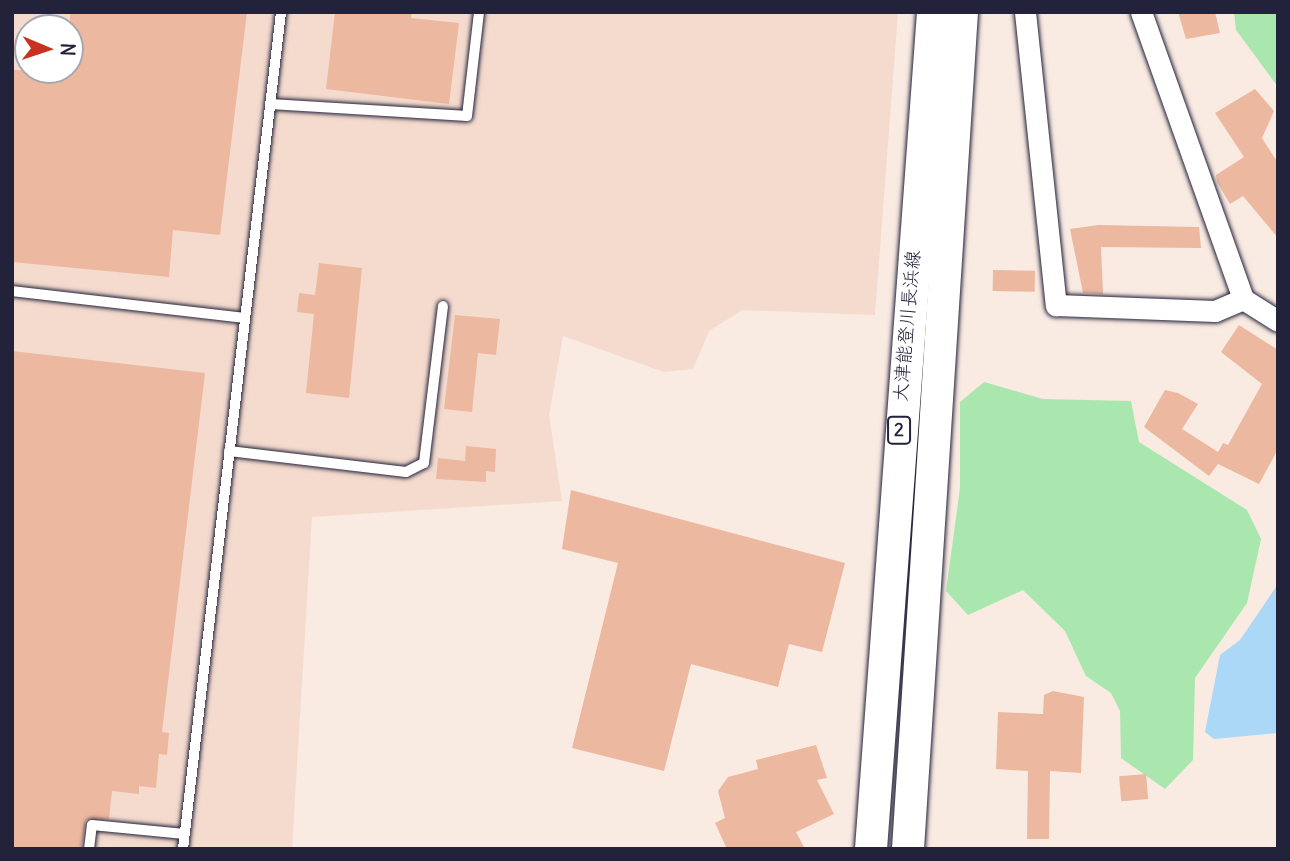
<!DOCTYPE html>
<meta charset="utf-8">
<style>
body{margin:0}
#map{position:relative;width:1290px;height:861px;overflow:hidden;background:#f9eae2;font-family:Delius,"Klee One",sans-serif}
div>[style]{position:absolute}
.built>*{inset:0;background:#f5dbce}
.green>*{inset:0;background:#aae7ae}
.water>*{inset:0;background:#aad8f6}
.building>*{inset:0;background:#ecb89f;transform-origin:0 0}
.roads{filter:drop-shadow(0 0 2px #22223b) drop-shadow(0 0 2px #22223b)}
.lane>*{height:10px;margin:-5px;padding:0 5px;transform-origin:5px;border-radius:5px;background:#fff}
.street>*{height:21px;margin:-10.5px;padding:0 10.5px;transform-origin:10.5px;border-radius:10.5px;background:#fff}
.primary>*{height:32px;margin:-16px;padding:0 16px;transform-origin:16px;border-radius:16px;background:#fff}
span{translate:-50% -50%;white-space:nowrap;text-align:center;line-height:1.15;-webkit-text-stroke:5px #fff;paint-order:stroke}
.shield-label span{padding:2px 5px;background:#fff;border:2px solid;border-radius:5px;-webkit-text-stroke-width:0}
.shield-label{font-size:18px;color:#22223b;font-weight:700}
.street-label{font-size:19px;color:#22223b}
.frame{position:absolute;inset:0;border:14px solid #22223b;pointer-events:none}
.north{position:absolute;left:14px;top:14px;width:70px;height:70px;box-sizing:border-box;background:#fff;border:2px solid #a7a7b1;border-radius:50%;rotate:92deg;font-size:19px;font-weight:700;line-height:28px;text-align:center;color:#22223b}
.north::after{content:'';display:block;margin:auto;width:24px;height:32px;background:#c8321e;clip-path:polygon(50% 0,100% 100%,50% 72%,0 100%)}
</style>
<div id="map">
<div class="built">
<i style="clip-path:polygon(evenodd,12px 12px,898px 12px,875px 315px,742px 310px,709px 331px,693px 369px,664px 372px,563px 336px,549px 415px,562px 501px,312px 517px,292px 849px,12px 849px,12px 12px,28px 28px,70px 28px,70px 70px,28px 70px,28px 28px)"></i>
</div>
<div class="green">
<i style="clip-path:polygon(1234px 12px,1278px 12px,1278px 87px,1236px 30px)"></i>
<i style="clip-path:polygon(984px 382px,1043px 399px,1131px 401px,1139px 442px,1247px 510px,1261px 539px,1247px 603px,1195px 678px,1193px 760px,1165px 789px,1121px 758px,1120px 711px,1111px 693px,1086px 676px,1065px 631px,1023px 590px,968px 615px,946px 591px,960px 488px,960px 402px)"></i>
</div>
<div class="water">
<i style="clip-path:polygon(1278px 584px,1278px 733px,1214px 739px,1205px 732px,1220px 655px,1240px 640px)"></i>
</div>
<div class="building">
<i style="clip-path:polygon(70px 12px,247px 12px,220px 235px,173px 230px,169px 277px,12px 262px,12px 70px,70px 70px)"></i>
<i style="clip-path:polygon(335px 12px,412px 12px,411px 18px,459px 23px,449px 104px,326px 89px)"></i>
<i style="clip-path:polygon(1178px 12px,1215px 12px,1220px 33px,1186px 39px)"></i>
<i style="clip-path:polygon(1255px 89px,1274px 111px,1262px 138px,1278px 163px,1278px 238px,1243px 196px,1230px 204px,1217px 182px,1216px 175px,1244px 157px,1215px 113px)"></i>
<i style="clip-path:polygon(1098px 225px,1199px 227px,1201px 248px,1101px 247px,1103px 294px,1083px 293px,1070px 229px)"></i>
<i style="clip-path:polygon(319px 263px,362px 268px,349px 398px,306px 393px,314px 314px,297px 312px,299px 293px,315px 295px)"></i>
<i style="left:993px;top:270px;width:42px;height:21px;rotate:1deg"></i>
<i style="clip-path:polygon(455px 315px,500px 319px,496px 355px,478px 353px,472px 412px,444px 409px)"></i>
<i style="clip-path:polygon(1239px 325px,1278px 350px,1278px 449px,1259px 484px,1218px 464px,1209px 476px,1144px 427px,1165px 390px,1178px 393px,1198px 404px,1182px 429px,1218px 452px,1223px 443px,1228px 445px,1262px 384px,1221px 352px)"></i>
<i style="clip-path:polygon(12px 351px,205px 373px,162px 732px,169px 733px,167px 755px,159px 754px,156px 788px,139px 786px,139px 794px,112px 791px,109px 819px,86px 820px,81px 849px,12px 849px)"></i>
<i style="clip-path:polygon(466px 446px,496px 449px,495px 472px,486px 471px,486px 482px,436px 479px,438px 458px,465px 461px)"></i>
<i style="clip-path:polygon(571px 490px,845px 563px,822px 652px,789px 644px,778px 687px,691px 664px,664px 771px,572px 748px,618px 563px,562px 549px)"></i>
<i style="clip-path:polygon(1053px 691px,1084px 697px,1081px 773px,1050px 771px,1049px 839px,1027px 839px,1028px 771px,996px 769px,998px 712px,1043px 714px,1044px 695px)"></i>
<i style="clip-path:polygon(816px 745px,827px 778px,817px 780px,834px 814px,796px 832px,805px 849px,727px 849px,715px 823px,725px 818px,718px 791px,728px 777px,758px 769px,756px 760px)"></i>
<i style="left:1146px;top:774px;width:25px;height:27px;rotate:85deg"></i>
</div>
<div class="roads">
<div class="lane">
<i style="left:271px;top:104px;width:196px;rotate:3.5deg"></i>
<i style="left:467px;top:116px;width:105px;rotate:-83.4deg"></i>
<i style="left:12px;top:291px;width:234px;rotate:6.6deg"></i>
<i style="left:229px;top:451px;width:178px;rotate:6.8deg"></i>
<i style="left:406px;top:472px;width:20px;rotate:-27deg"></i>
<i style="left:424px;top:463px;width:158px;rotate:-83.1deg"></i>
<i style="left:89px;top:849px;width:24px;rotate:-83deg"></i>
<i style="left:92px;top:825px;width:93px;rotate:5.5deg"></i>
<i style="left:183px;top:849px;width:843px;rotate:-83.32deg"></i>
</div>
<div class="street">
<i style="left:1025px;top:12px;width:295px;rotate:84deg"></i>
<i style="left:1056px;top:305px;width:159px;rotate:2.2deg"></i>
<i style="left:1215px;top:311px;width:30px;rotate:-23deg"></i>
<i style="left:1141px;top:12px;width:305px;rotate:70.4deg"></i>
<i style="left:1243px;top:299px;width:41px;rotate:32.2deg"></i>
</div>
<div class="primary">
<i style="left:871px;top:849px;width:839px;rotate:-85.76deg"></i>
<i style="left:908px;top:849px;width:839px;rotate:-86.31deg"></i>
</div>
</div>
<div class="shield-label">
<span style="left:899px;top:430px">2</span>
</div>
<div class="street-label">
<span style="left:907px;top:326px;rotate:-85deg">大津能登川長浜線</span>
</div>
<div class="frame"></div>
<div class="north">N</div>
</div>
